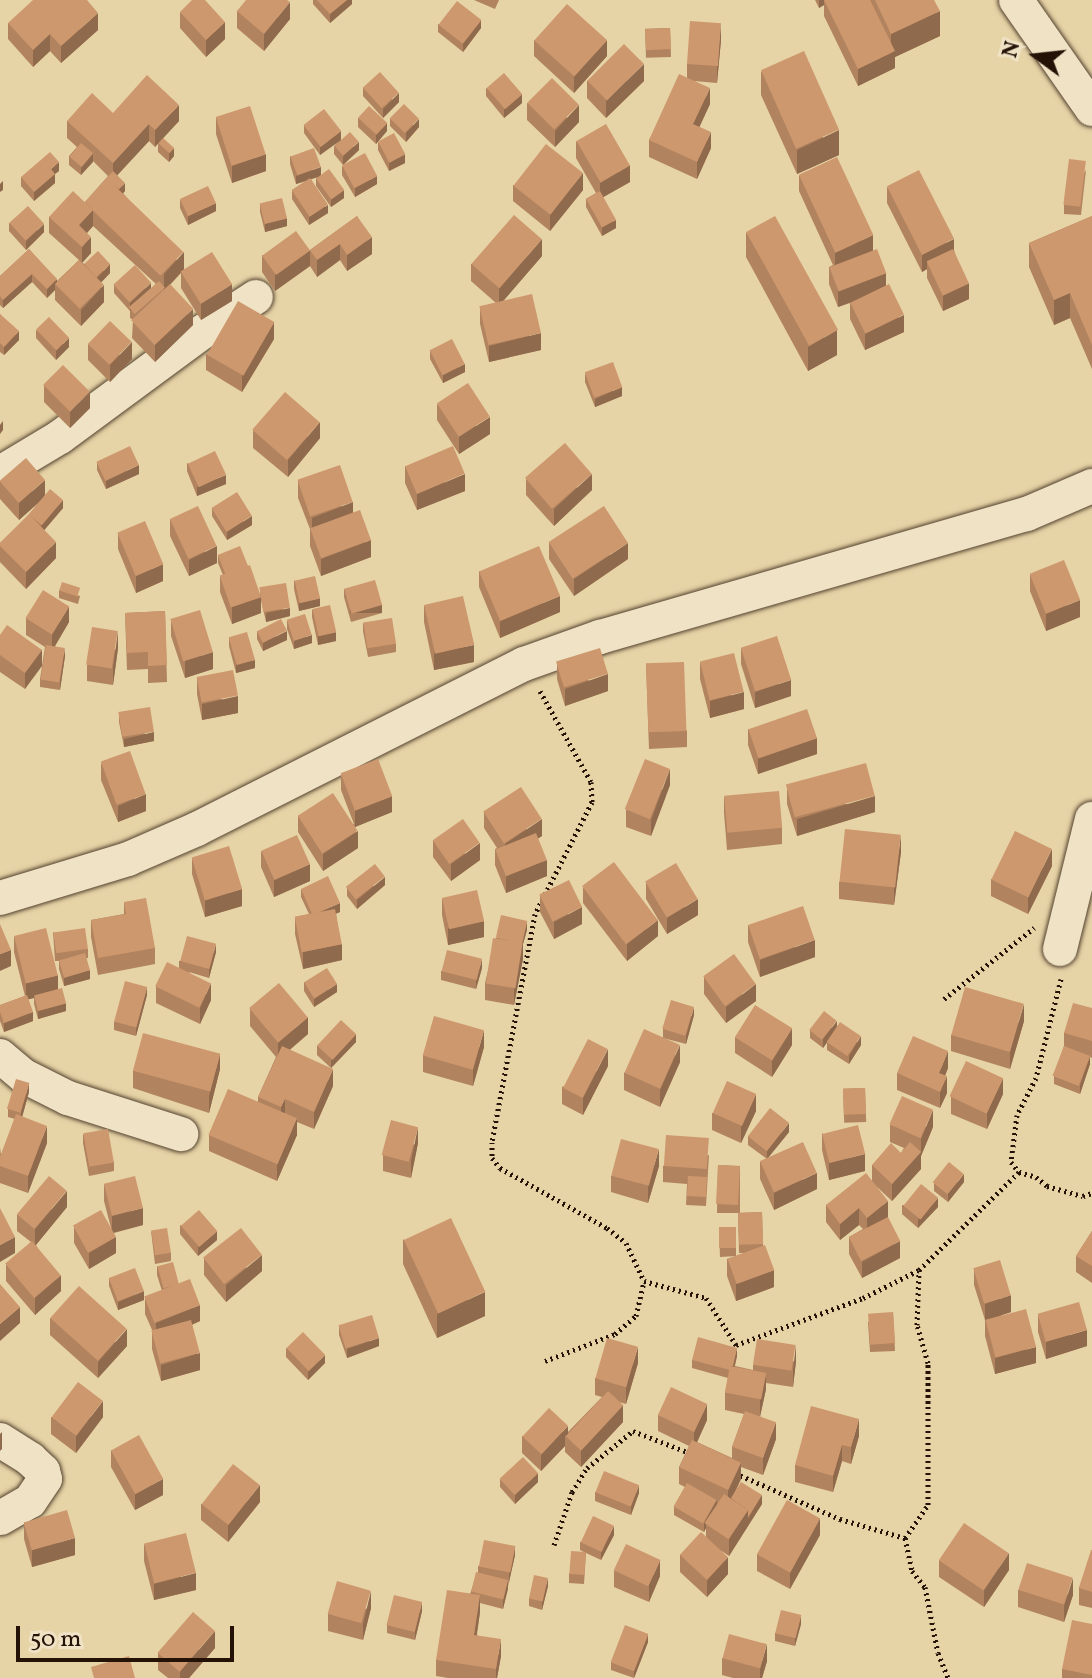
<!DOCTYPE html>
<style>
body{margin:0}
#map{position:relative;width:1092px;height:1678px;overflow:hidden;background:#e6d3a6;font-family:Vollkorn,serif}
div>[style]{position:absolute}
.path>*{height:5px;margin-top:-2.5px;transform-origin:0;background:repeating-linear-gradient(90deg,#241207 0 2px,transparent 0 6px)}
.roads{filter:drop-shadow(0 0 2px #54422f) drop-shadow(0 0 2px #54422f)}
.minor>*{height:34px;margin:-17px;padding:0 17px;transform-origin:17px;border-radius:17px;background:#efe2c5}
.wall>*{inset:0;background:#b1835f;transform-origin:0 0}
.shaded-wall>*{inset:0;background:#906a4d;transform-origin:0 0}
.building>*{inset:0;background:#ce986e;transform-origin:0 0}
span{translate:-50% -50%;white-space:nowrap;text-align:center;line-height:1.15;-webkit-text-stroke:7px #efe2c5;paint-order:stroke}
.north{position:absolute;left:996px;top:16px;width:80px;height:80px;-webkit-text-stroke:6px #efe2c5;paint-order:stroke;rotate:285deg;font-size:22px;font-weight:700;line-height:32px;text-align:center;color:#241207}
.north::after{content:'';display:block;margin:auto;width:28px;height:36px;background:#241207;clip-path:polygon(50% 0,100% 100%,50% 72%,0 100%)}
.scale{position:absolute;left:16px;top:1626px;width:218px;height:36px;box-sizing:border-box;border:4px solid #241207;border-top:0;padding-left:10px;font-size:24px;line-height:28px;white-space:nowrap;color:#241207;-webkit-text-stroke:6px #efe2c5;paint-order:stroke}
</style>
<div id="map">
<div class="path">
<i style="left:540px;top:691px;width:104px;rotate:60.7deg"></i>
<i style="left:591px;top:782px;width:20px;rotate:87deg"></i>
<i style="left:592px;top:802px;width:126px;rotate:117deg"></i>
<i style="left:535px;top:914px;width:232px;rotate:100.7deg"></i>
<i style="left:492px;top:1142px;width:16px;rotate:90deg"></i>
<i style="left:492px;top:1158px;width:13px;rotate:51deg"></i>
<i style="left:500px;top:1168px;width:123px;rotate:29.3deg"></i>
<i style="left:607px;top:1228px;width:24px;rotate:38deg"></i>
<i style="left:626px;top:1243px;width:42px;rotate:64.7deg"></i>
<i style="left:1061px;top:979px;width:102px;rotate:104.2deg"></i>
<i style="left:1036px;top:1078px;width:42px;rotate:117.2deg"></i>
<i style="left:1017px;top:1115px;width:47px;rotate:97.3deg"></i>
<i style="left:1011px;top:1162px;width:13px;rotate:51deg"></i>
<i style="left:1019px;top:1172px;width:18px;rotate:16deg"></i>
<i style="left:1036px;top:1177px;width:14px;rotate:39deg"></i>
<i style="left:1047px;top:1186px;width:37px;rotate:16deg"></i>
<i style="left:1083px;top:1196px;width:9px;rotate:-18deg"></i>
<i style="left:944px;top:999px;width:115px;rotate:-38.3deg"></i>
<i style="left:545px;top:1361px;width:75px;rotate:-21.1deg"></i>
<i style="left:615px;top:1334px;width:28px;rotate:-41deg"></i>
<i style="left:636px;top:1316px;width:36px;rotate:-77deg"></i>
<i style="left:644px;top:1281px;width:64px;rotate:15.3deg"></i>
<i style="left:706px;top:1298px;width:56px;rotate:57.4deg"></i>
<i style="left:736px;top:1345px;width:135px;rotate:-20.3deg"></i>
<i style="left:863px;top:1298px;width:63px;rotate:-26.6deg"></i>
<i style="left:919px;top:1270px;width:140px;rotate:-44.4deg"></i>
<i style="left:735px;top:1473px;width:115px;rotate:23.7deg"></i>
<i style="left:840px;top:1519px;width:68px;rotate:16.3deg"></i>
<i style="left:905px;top:1538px;width:40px;rotate:-55.1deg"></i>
<i style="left:928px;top:1505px;width:142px;rotate:-90deg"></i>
<i style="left:928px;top:1363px;width:40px;rotate:-106deg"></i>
<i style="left:917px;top:1325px;width:55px;rotate:-87.9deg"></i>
<i style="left:905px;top:1538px;width:34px;rotate:78deg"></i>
<i style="left:912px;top:1571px;width:21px;rotate:51deg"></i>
<i style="left:925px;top:1587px;width:67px;rotate:78.9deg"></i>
<i style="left:938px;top:1653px;width:27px;rotate:68deg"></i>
<i style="left:554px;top:1545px;width:56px;rotate:-71.2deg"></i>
<i style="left:572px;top:1492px;width:28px;rotate:-58deg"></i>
<i style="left:587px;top:1468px;width:59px;rotate:-38.8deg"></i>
<i style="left:633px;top:1431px;width:61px;rotate:21.1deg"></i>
</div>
<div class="roads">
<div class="minor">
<i style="left:1016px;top:0;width:133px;rotate:55.1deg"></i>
<i style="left:0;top:473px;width:70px;rotate:-31deg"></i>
<i style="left:60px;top:437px;width:179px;rotate:-36.4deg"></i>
<i style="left:204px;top:331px;width:62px;rotate:-33.2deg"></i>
<i style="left:0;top:898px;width:134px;rotate:-16.9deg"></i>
<i style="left:128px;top:859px;width:75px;rotate:-23.5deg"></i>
<i style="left:197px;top:829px;width:366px;rotate:-26.8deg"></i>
<i style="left:524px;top:664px;width:81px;rotate:-19.6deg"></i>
<i style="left:600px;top:637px;width:444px;rotate:-16.1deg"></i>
<i style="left:1027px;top:514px;width:71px;rotate:-23.3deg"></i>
<i style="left:1060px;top:949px;width:134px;rotate:-76.2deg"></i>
<i style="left:0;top:1056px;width:31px;rotate:40deg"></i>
<i style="left:24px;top:1076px;width:49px;rotate:26.6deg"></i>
<i style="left:68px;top:1098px;width:119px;rotate:17.7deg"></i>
<i style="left:0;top:1440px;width:36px;rotate:32deg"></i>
<i style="left:30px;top:1459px;width:18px;rotate:43deg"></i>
<i style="left:43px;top:1471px;width:8px;rotate:76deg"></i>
<i style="left:45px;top:1479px;width:27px;rotate:124deg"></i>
<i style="left:30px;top:1501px;width:34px;rotate:150deg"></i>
</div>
</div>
<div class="wall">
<i style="clip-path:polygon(313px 0,352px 0,352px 4px,330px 23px,313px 4px)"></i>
<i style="clip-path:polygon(474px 0,499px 0,495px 9px)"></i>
<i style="clip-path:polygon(815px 0,934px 0,940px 36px,895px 57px,895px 68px,858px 86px,824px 16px,824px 5px,819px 8px)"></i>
<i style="clip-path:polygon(237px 11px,290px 19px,264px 51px,237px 28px)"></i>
<i style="clip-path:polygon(180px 12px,225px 39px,206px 57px,180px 28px)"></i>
<i style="clip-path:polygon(8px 23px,98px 30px,61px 63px,50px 51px,33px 67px,8px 39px)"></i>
<i style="clip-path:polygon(438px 24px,481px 28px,463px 52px,438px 32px)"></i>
<i style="left:670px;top:28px;width:29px;height:25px;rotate:88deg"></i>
<i style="clip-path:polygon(534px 40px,607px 56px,574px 93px,534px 56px)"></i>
<i style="clip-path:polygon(721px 40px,717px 83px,694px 81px,710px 104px,699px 127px,711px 148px,697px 179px,649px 157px,649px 140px,687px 78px,687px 64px)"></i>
<i style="clip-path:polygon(761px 71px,839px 155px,797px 174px,761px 95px)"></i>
<i style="clip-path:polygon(587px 81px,644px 81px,606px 118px,587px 98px)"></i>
<i style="clip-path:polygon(363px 88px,399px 102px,383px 118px,363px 96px)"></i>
<i style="clip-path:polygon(486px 88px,522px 103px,504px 118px,486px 96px)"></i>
<i style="clip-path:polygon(527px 103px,579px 122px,555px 147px,527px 120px)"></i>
<i style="clip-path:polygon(113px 113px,179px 121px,163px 138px,174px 156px,169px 162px,158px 152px,158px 143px,155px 147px,149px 141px,117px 175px,125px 191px,123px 193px,184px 269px,232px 301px,201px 320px,181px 288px,181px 273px,170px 285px,193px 325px,155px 362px,132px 338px,133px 320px,130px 318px,130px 311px,114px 293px,114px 285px,151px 289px,156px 284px,93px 226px,93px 218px,93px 226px,87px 233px,91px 253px,82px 263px,110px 273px,101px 282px,104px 302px,81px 326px,55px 300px,55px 290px,47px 298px,32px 282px,3px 308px,0 305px,0 276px,29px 249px,57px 281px,79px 260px,49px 233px,49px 217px,85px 202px,108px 176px,93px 161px,81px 175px,69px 165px,69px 156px,77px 147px,67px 138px,67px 121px)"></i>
<i style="clip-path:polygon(216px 117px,266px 171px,232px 183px,216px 134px)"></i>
<i style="clip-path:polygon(358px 118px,387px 131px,376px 144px,358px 127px)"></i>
<i style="clip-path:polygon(390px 118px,419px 127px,406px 142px,390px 126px)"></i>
<i style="clip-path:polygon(304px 125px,341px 140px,359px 150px,343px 165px,334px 154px,334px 146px,340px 140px,320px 155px,304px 133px)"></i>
<i style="clip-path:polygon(576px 141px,630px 182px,603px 197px,616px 228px,602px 236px,586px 207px,586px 199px,596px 193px,576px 158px)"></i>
<i style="clip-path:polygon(378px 142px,405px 163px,389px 171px,378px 150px)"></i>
<i style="clip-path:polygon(290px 156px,321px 175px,344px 198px,331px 207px,316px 186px,316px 178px,318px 177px,311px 179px,328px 213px,309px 225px,292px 199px,292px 190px,306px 181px,296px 184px,290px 164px)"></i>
<i style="clip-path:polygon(342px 166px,377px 184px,355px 197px,342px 175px)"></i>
<i style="clip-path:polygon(1086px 170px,1081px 215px,1064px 214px,1064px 205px)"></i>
<i style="clip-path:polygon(59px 171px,55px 174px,55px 183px,34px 201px,21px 186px,21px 177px)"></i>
<i style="clip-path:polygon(799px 175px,873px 251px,904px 332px,865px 350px,850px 319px,850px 303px,838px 307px,829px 284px,829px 267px,833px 265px,799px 191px)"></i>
<i style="clip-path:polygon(513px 185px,583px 190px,550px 231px,513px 201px)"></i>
<i style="clip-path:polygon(887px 187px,954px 250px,969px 299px,943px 311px,927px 278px,927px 269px,922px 272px,887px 203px)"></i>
<i style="clip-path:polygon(180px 200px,216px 211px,188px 225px,180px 208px)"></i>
<i style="clip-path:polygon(260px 204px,287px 226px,265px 232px,260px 212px)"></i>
<i style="clip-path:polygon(357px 216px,372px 254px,347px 271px,340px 260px,317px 277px,310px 266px,310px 250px)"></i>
<i style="clip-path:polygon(1092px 216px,1092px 369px,1070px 318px,1054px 325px,1029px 267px,1029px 243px)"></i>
<i style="clip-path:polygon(9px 223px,44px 232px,26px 250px,9px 231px)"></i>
<i style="clip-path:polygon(746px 232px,837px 355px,808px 371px,746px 257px)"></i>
<i style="clip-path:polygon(262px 255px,310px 266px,275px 291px,262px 272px)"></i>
<i style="clip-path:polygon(542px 256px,502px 302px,541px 350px,489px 362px,480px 324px,480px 307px,496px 303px,471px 281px,471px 264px)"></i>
<i style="clip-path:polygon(0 314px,19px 340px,4px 355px,0 352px)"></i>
<i style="clip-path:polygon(36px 330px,69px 347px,56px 360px,36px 338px)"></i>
<i style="clip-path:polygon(274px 339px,242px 392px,206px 370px,206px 354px)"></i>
<i style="clip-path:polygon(88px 344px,132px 359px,110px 382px,88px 360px)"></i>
<i style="clip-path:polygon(430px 350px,465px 372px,443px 383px,430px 359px)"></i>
<i style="clip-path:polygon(585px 374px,622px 396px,595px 407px,585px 382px)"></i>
<i style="clip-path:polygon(44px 385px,90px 408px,70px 428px,44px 402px)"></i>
<i style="clip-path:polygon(437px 404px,490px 434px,459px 454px,437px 420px)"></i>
<i style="clip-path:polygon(253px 431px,320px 438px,288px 477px,253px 448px)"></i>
<i style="clip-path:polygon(97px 462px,139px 474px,106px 489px,97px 470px)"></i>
<i style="clip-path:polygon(187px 463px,226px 484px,197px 496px,187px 471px)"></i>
<i style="clip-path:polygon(405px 466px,465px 491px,417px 510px,405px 483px)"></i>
<i style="clip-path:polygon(526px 479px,592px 490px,554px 526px,526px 495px)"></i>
<i style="clip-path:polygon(0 481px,45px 495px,63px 508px,44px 530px,56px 558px,26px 589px,0 562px,0 543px,29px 515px,39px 502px,19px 520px,0 499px)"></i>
<i style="clip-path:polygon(298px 481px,353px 513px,371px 557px,321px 576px,310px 546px,310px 529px,298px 498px)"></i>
<i style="clip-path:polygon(212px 508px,252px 525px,227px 540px,212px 516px)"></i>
<i style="clip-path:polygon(170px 519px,217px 563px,189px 576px,170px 536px)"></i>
<i style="clip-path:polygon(118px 533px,163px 581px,136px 593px,118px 549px)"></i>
<i style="clip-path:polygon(549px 542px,628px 559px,574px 596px,549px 559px)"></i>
<i style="clip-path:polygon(218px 555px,260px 595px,260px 589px,290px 616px,266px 622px,261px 600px,261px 613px,232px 624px,220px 592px,220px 576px,223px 575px,218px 563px)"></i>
<i style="clip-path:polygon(479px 571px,560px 612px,500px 638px,479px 587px)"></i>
<i style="clip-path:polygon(1030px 574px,1080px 617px,1046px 631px,1030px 591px)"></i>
<i style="clip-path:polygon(294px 580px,320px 606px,299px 611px,294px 589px)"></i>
<i style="clip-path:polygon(344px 589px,382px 613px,351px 622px,344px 597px)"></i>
<i style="clip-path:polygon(59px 590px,80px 596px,78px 604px,59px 598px)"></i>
<i style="clip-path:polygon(424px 605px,474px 662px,434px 670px,424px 622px)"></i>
<i style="clip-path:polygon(312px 609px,336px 641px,318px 645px,312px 617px)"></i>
<i style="clip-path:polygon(165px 611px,167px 682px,148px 683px,148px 669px,127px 670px,125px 613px)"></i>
<i style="clip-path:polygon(26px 618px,69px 622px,55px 646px,65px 656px,60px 690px,40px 687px,40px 679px,45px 647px,26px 635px)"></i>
<i style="clip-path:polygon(171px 620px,213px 669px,185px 678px,171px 636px)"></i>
<i style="clip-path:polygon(287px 620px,312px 643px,294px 649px,287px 629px)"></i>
<i style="clip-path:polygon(363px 623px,396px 644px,396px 652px,368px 657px,363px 631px)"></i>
<i style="clip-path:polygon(257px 631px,287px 640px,263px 651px,257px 639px)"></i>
<i style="clip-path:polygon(0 635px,42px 650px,25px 689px,0 672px)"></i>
<i style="clip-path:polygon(229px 637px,255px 668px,236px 673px,229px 646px)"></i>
<i style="clip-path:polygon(118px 648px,113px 685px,87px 681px,87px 665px)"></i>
<i style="clip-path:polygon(741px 648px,791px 696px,755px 708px,741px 664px)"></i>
<i style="clip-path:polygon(700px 662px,744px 709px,710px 718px,700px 679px)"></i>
<i style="clip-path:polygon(557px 663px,608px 691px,565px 706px,557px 679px)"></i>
<i style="clip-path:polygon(646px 663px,687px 731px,687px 747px,649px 749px)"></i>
<i style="clip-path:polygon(197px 678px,238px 713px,202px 720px,197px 694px)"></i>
<i style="clip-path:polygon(119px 713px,154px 741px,124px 747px,119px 722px)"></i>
<i style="clip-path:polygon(748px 729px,817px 754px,758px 774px,748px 745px)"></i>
<i style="clip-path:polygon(101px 763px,146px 811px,118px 822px,101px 780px)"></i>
<i style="clip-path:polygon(341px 774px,392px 812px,355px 827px,358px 848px,323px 871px,298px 832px,298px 816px,354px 824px,341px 790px)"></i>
<i style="clip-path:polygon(670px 785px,651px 836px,626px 827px,626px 810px)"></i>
<i style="clip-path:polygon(787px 787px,875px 812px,797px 836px,787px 804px)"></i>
<i style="clip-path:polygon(724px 797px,782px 828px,782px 844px,727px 850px,724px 813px)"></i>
<i style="clip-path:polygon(484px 812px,542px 836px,538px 838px,547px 876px,506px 893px,495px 865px,495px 849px,497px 848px,484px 828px)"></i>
<i style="clip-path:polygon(433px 840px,480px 860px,451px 881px,433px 857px)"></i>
<i style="clip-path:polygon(261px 851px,310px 881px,274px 897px,261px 867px)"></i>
<i style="clip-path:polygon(901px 852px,894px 905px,839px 899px,839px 882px)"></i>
<i style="clip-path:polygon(192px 858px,242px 906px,205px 917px,192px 874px)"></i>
<i style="clip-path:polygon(1052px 866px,1028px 914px,991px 896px,991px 879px)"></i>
<i style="clip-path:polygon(646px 882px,698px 915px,667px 934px,646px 899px)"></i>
<i style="clip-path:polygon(385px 885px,357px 909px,347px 896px,347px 888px)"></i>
<i style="clip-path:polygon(583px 887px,658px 936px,627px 961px,583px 903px)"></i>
<i style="clip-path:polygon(301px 889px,340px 912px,336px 913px,342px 960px,303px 969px,295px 934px,295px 917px,309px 914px,301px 897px)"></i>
<i style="clip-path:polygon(540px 895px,582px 924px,554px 939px,540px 912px)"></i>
<i style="clip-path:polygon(442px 898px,484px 937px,448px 945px,442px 915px)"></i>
<i style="clip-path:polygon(124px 902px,155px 948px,155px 964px,98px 975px,91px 937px,91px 920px,124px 914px)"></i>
<i style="clip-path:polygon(748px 925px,815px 957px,760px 977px,748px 942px)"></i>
<i style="clip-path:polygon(527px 930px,523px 944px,523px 959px,514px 1005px,485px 1000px,485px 983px,496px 938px)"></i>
<i style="clip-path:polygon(53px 932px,88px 949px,88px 958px,86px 958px,90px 979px,64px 986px,59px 969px,59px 961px,55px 961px)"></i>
<i style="clip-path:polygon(14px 936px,58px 989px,66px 1011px,38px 1019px,34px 1004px,34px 998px,28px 999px,33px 1021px,4px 1032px,0 1021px,0 1005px,25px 996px,14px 952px)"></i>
<i style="clip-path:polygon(216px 952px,209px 978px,189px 972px,211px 1000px,200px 1024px,156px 1003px,156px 987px,179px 968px,179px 961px)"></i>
<i style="clip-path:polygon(482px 968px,476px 989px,441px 980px,441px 971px)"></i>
<i style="clip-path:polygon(704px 977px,756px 1001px,726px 1023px,704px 994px)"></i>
<i style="clip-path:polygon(304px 982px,337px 992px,314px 1007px,304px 991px)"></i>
<i style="clip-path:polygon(147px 995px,136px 1036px,114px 1030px,114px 1022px)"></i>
<i style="clip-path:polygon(1092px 1008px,1092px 1058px,1090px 1057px,1090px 1064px,1080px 1094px,1054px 1084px,1054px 1076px,1064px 1046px,1064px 1033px)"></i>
<i style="clip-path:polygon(250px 1009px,308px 1034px,290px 1050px,333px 1086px,314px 1129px,297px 1122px,297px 1135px,277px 1181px,209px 1151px,209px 1135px,258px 1102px,258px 1097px,276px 1057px,250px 1026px)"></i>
<i style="clip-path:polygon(694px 1015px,686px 1044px,663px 1038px,680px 1062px,660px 1107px,624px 1090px,624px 1073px,663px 1037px,663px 1029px)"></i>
<i style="clip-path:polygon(1024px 1021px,1010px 1069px,951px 1051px,951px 1035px)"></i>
<i style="clip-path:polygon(837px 1027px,861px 1045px,849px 1064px,827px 1050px,827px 1042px,823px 1048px,810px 1038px,810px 1030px)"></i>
<i style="clip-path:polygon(735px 1037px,792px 1045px,772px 1077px,735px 1053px)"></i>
<i style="clip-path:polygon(356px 1042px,331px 1068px,317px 1055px,317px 1046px)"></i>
<i style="clip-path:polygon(484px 1047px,473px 1086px,423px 1072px,423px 1055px)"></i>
<i style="clip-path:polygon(608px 1066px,583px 1115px,562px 1104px,562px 1087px)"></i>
<i style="clip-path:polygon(948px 1068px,945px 1076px,947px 1093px,940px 1108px,897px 1090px,897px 1073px)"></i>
<i style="clip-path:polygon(220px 1069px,209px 1113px,133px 1088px,133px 1071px)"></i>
<i style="left:865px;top:1088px;width:34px;height:22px;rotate:88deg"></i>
<i style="clip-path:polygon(29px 1092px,22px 1117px,47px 1143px,28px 1193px,0 1183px,0 1147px,1px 1155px,15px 1119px,8px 1117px,8px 1109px)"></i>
<i style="clip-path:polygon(1003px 1094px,987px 1129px,951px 1114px,951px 1097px)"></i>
<i style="clip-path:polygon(756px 1111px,741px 1143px,712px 1130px,712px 1113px)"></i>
<i style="clip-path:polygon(890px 1125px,933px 1127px,921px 1156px,921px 1169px,892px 1201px,877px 1187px,900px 1258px,862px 1278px,849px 1254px,849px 1237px,863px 1229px,859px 1225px,840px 1240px,826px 1222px,826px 1205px,872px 1180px,872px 1165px,901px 1153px,904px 1148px,890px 1142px)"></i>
<i style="clip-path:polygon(789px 1132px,768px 1158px,817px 1189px,774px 1210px,760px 1179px,760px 1162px,767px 1159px,748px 1145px,748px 1136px)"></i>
<i style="clip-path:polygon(822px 1133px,865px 1171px,829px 1180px,822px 1150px)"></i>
<i style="clip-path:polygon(83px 1134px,114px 1162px,114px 1171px,89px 1176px,83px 1143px)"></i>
<i style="clip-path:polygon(418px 1143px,411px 1178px,383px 1171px,383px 1155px)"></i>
<i style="clip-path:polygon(709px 1155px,706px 1206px,686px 1205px,687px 1184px,663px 1182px,663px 1166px)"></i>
<i style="clip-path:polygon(718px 1165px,740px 1166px,740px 1213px,762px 1212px,763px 1246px,774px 1287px,736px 1301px,727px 1276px,727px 1259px,746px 1253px,739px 1253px,738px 1213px,740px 1213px,717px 1213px)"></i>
<i style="clip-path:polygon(659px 1166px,648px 1203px,611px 1192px,611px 1176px)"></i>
<i style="clip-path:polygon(964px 1182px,948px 1202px,934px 1191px,934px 1183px)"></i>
<i style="clip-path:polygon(104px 1184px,143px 1225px,114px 1233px,116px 1253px,89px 1269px,74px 1243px,74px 1227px,111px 1228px,104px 1201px)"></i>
<i style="clip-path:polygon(902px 1205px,938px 1207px,918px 1228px,902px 1214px)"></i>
<i style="clip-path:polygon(67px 1207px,36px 1245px,61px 1291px,35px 1315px,6px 1281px,6px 1265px,31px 1242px,17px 1231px,17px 1215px)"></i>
<i style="clip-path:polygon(180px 1225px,217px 1240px,198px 1256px,180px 1234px)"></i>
<i style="clip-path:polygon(719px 1228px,736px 1248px,736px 1256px,720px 1257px)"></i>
<i style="clip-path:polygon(151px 1231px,171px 1253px,171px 1261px,155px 1264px)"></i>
<i style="clip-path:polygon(1092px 1231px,1092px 1283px,1076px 1272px,1076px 1256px)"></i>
<i style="clip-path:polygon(403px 1239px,485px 1316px,437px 1338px,403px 1264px)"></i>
<i style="clip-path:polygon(204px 1258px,262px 1271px,226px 1302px,204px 1275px)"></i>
<i style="clip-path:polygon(157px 1266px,179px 1284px,200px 1321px,192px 1325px,200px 1370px,161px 1381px,152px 1349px,152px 1332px,153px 1332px,145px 1314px,145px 1298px,162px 1291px,157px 1275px)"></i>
<i style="clip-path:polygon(974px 1269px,1011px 1312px,1001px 1315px,1036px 1363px,995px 1374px,985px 1336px,985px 1320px,974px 1285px)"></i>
<i style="clip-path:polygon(109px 1278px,144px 1300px,118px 1310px,109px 1286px)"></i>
<i style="clip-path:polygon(893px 1312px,895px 1351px,870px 1352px,868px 1322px)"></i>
<i style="clip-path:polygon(1038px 1315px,1087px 1346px,1046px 1359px,1038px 1332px)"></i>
<i style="clip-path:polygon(50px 1318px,127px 1346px,98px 1378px,50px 1335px)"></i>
<i style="clip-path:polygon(339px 1327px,379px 1346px,347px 1358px,339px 1335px)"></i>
<i style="clip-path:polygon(286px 1348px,325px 1363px,308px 1380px,286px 1357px)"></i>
<i style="clip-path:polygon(737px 1356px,735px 1366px,753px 1370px,753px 1365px,796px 1361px,793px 1387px,766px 1383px,766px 1389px,760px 1416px,776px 1439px,763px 1475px,741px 1467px,741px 1479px,735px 1492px,762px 1504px,729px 1556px,720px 1550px,728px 1574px,707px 1597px,680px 1572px,680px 1555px,706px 1537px,706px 1528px,704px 1532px,674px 1515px,674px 1507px,685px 1487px,679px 1484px,679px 1467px,689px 1446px,658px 1431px,658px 1415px,707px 1420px,697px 1442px,732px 1458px,732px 1447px,744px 1414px,725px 1410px,725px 1393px,728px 1378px,692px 1368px,692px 1360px)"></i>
<i style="clip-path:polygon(638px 1363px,626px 1404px,619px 1402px,623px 1422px,581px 1467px,565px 1452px,565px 1446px,541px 1471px,522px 1453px,522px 1436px,568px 1432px,602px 1397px,595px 1395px,595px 1378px)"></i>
<i style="clip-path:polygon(51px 1417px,103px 1417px,76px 1453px,51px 1434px)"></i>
<i style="clip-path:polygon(859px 1436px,851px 1464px,842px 1461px,833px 1492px,795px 1482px,795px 1465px)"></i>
<i style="clip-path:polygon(111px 1450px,163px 1495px,135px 1510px,111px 1467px)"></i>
<i style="clip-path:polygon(500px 1479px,538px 1482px,515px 1504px,500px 1487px)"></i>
<i style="clip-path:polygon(595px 1492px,639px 1493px,631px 1515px,595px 1501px)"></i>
<i style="clip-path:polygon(260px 1502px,228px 1542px,201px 1520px,201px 1504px)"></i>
<i style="clip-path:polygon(24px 1522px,75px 1555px,32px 1567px,24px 1539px)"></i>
<i style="clip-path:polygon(614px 1535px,601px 1560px,586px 1553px,584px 1584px,569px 1583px,569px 1574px,584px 1552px,580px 1550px,580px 1542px)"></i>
<i style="clip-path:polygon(820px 1535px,790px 1589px,757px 1571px,757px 1554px)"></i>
<i style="clip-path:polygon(144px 1544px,196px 1590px,154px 1600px,144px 1561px)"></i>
<i style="clip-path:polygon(1092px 1550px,1092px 1608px,1079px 1605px,1079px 1588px)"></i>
<i style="clip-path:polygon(515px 1555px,503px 1609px,480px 1603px,480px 1612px,477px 1635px,501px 1656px,497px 1678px,448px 1678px,436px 1676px,436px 1660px,470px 1594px,478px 1572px,478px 1566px)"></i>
<i style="clip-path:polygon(939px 1560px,1009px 1570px,984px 1607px,939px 1577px)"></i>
<i style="clip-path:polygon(614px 1570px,660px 1576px,649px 1602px,614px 1587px)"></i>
<i style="clip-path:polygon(548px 1586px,542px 1610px,529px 1606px,529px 1598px)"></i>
<i style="clip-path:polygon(1018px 1590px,1073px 1595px,1064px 1622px,1018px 1607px)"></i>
<i style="clip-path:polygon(371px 1608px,363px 1640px,328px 1631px,328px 1614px)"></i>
<i style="clip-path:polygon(422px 1611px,415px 1640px,387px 1633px,387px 1625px)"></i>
<i style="clip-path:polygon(801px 1624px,795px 1646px,775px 1641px,775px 1633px)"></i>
<i style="clip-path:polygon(1092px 1624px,1092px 1678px,1062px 1678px,1062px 1669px)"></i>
<i style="clip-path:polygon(648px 1642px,634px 1678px,611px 1670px,611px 1662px)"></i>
<i style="clip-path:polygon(215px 1648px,189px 1678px,168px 1678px,158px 1670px,158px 1653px)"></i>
<i style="clip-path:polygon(722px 1658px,767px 1661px,762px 1678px,733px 1678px,722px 1675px)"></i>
</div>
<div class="shaded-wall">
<i style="clip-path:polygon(347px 0,352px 0,352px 4px,330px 23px,330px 14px)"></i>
<i style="clip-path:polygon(819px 0,824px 0,824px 5px,819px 8px)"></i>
<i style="clip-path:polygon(290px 2px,290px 19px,264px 51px,264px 34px)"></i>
<i style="clip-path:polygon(940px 11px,940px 36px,895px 57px,895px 68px,858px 86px,858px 69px,891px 53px,891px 34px)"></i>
<i style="clip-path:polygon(98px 13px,98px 30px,61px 63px,61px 46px)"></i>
<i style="clip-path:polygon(481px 20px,481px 28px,463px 52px,463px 43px)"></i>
<i style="clip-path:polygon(225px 22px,225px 39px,206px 57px,206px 40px)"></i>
<i style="clip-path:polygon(721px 23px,721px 40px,717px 83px,717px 66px)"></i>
<i style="clip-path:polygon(50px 34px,50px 51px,33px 67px,33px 50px)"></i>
<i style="clip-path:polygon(607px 40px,607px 56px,574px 93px,574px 76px)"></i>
<i style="clip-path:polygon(644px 64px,644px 81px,606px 118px,606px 101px)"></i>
<i style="clip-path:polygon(710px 88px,710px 104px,693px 141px,693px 124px)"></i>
<i style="clip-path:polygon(399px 93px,399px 102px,383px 118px,383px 109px)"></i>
<i style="clip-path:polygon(522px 94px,522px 103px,504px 118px,504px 109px)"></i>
<i style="clip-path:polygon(179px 105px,179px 121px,155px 147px,155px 130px)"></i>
<i style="clip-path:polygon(579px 105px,579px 122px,555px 147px,555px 131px)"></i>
<i style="clip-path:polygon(419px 119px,419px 127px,406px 142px,406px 133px)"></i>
<i style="clip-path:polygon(387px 123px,387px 131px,376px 144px,376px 135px)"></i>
<i style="clip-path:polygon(149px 124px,149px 141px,113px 180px,113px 163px)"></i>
<i style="clip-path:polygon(839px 130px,839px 155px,797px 174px,797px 150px)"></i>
<i style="clip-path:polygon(341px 131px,341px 140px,320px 155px,320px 147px)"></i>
<i style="clip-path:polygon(711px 132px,711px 148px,697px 179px,697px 162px)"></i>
<i style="clip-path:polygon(359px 142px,359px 150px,343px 165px,343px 156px)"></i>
<i style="clip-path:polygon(174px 148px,174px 156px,169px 162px,169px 153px)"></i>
<i style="clip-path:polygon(93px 153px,93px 162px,81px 175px,81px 167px)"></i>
<i style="clip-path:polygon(266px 154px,266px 171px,232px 183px,232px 166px)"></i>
<i style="clip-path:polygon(405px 154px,405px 163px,389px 171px,389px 163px)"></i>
<i style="clip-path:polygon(59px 162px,59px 171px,51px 177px,51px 169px)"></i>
<i style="clip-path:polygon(630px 165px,630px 182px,600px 199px,600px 183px)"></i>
<i style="clip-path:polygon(321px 167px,321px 176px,296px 184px,296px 176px)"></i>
<i style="clip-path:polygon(583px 173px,583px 190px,550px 231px,550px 214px)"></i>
<i style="clip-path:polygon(55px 174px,55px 183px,34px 201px,34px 192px)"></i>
<i style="clip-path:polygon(377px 176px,377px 184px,355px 197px,355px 188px)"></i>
<i style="clip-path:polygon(3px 181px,3px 190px,0 192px,0 184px)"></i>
<i style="clip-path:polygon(125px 183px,125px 191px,102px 217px,97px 213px)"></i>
<i style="clip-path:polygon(344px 190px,344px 198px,331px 207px,331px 199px)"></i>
<i style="clip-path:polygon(216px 203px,216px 211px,188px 225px,188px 216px)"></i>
<i style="clip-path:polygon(328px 205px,328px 213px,309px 225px,309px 217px)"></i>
<i style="clip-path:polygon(93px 210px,93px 226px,79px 242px,79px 225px)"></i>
<i style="clip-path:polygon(287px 218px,287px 226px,265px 232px,265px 224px)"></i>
<i style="clip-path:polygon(616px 220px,616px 228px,602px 236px,602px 227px)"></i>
<i style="clip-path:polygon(44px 224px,44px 232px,26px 250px,26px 241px)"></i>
<i style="clip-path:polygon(873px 235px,873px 252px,835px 269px,835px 253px)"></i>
<i style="clip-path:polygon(91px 237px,91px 253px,82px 263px,82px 247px)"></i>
<i style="clip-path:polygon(372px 237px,372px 254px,347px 271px,347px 255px)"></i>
<i style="clip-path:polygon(542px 239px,542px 256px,499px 306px,499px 289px)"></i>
<i style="clip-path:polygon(954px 239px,954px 256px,927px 262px,927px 269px,922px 272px,922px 255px)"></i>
<i style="clip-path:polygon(340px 244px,340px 260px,317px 277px,317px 260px)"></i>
<i style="clip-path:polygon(310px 250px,310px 266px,275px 291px,275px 274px)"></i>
<i style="clip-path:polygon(184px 252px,184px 269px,164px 291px,164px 274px)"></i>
<i style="clip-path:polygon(110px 264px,110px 273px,97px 287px,97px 278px)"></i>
<i style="clip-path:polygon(886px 273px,886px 289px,838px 307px,838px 290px)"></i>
<i style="clip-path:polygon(32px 274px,32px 282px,3px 308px,3px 300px)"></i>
<i style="clip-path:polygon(57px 279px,57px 286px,55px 284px,55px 290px,47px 298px,47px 289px)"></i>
<i style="clip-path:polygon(151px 283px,151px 292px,130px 311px,130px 303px)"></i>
<i style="clip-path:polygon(969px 283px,969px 299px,943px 311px,943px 295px)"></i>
<i style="clip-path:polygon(232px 284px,232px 301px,201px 320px,201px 304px)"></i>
<i style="clip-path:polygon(104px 285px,104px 302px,81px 326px,81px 310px)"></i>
<i style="clip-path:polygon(1070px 293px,1070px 318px,1054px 325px,1054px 300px)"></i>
<i style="clip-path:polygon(193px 309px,193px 325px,155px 362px,155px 345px)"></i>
<i style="clip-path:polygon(904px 315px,904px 332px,865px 350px,865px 334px)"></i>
<i style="clip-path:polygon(274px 322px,274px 339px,242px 392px,242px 375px)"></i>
<i style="clip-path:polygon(837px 330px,837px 355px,808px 371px,808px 347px)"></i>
<i style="clip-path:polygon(19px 331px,19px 340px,4px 355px,4px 347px)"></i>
<i style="clip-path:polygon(541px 333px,541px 350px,489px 362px,489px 346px)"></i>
<i style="clip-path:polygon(69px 338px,69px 347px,56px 360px,56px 351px)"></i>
<i style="clip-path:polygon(132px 342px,132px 359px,110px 382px,110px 365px)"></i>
<i style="clip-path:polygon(465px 364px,465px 372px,443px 383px,443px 375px)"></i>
<i style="clip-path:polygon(622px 387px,622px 396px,595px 407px,595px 399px)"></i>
<i style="clip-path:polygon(90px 392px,90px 408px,70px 428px,70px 411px)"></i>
<i style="clip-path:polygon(490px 417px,490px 434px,459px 454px,459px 437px)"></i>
<i style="clip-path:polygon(3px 421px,3px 430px,0 434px,0 425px)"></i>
<i style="clip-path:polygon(320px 422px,320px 438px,288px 477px,288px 460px)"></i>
<i style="clip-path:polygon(139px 465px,139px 474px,106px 489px,106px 481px)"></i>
<i style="clip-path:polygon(465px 474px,465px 491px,417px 510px,417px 494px)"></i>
<i style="clip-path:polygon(592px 474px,592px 490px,554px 526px,554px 509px)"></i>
<i style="clip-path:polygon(226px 475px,226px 484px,197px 496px,197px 487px)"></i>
<i style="clip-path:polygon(45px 480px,45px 497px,19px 520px,19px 503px)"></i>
<i style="clip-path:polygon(63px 500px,63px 508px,41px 534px,41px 525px)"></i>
<i style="clip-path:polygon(353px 502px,353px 519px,312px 534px,312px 518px)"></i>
<i style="clip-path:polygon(252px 516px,252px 525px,227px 540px,227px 532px)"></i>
<i style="clip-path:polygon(371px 540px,371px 557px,321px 576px,321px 559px)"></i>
<i style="clip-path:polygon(56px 542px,56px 558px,26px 589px,26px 572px)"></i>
<i style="clip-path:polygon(628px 543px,628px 559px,574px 596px,574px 579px)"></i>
<i style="clip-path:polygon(217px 546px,217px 563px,189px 576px,189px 560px)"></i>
<i style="clip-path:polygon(163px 564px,163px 581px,136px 593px,136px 576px)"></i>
<i style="clip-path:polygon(560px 596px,560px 612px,500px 638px,500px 621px)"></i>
<i style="clip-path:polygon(261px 597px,261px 613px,232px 624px,232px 607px)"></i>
<i style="clip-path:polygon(320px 598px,320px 606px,299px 611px,299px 603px)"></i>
<i style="clip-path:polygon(1080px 600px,1080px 617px,1046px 631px,1046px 614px)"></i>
<i style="left:382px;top:605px;width:8px;height:32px;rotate:90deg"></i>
<i style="clip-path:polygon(69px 606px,69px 622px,52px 651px,52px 635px)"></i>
<i style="clip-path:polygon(290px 608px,290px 616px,266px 622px,266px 613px)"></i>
<i style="clip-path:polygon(118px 631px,118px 648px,113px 685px,113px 668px)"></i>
<i style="clip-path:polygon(287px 631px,287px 640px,263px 651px,263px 643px)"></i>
<i style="clip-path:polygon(336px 632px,336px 641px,318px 645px,318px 636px)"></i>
<i style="clip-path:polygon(312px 635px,312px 643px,294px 649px,294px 641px)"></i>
<i style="clip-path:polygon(474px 645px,474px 662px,434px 670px,434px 653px)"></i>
<i style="clip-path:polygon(65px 648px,65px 656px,60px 690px,60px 681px)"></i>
<i style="clip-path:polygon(42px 650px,42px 666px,25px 689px,25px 673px)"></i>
<i style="clip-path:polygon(213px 652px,213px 669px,185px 678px,185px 661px)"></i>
<i style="clip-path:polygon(255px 660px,255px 668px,236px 673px,236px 664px)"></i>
<i style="clip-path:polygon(608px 674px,608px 691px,565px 706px,565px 689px)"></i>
<i style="clip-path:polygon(791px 680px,791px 696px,755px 708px,755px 692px)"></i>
<i style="clip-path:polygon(744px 692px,744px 709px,710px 718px,710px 701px)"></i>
<i style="clip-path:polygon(238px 696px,238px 713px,202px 720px,202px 704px)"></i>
<i style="clip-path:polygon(154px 732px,154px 741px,124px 747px,124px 739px)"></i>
<i style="clip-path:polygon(817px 738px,817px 754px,758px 774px,758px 757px)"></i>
<i style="clip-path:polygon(670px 769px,670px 785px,651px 836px,651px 820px)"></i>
<i style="clip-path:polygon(146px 794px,146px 811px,118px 822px,118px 806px)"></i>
<i style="clip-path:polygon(392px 796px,392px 812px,355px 827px,355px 810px)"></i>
<i style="clip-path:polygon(875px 796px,875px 812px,797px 836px,797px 819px)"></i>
<i style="clip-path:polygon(542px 819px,542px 836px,505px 860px,505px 844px)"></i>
<i style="clip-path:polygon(358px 831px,358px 848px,323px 871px,323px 854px)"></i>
<i style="clip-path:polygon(901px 835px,901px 852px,894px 905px,894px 889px)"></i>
<i style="clip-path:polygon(480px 843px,480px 860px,451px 881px,451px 864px)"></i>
<i style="clip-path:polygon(1052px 849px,1052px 866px,1028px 914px,1028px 898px)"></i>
<i style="clip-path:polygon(547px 860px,547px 876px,506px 893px,506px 876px)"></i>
<i style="clip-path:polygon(310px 864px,310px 881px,274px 897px,274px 880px)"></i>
<i style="clip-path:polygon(385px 877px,385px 885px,357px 909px,357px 900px)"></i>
<i style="clip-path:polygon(242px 889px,242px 906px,205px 917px,205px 900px)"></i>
<i style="clip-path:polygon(698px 899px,698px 915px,667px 934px,667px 918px)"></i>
<i style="clip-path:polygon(340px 903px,340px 912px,313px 924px,313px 915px)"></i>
<i style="clip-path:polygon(582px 907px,582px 924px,554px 939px,554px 922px)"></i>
<i style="clip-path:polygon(658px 920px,658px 936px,627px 961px,627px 944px)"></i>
<i style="clip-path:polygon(484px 921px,484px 937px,448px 945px,448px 928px)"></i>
<i style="clip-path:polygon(527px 921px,527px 930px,523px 944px,523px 959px,514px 1005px,514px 989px,521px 943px)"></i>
<i style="clip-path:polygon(815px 940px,815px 957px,760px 977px,760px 960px)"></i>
<i style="clip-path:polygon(216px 944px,216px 952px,209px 978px,209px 970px)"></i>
<i style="clip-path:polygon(342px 944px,342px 960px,303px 969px,303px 952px)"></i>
<i style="clip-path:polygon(11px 950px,11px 966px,0 971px,0 954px)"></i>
<i style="clip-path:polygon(482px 959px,482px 968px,476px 989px,476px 981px)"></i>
<i style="clip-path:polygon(90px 970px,90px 979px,64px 986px,64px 978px)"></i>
<i style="clip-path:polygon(58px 975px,58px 992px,26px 1000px,26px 983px)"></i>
<i style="clip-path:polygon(211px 983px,211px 1000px,200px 1024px,200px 1008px)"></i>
<i style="clip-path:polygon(337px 984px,337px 992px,314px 1007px,314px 999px)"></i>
<i style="clip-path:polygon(756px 984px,756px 1001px,726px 1023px,726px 1007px)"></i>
<i style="clip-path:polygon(147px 987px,147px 995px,136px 1036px,136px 1028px)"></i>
<i style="clip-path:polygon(66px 1003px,66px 1011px,38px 1019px,38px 1011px)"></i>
<i style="clip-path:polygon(1024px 1004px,1024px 1021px,1010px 1069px,1010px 1052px)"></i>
<i style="clip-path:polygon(694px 1007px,694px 1015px,686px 1044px,686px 1036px)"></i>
<i style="clip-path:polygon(33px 1012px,33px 1021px,4px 1032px,4px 1023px)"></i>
<i style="clip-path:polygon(308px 1017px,308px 1034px,278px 1059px,278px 1043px)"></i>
<i style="clip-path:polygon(837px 1021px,837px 1029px,823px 1048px,823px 1039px)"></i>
<i style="clip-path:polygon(792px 1028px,792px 1045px,772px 1077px,772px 1060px)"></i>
<i style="clip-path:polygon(484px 1030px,484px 1047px,473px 1086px,473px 1070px)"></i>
<i style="clip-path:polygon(356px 1034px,356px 1042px,331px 1068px,331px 1060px)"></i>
<i style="clip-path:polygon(861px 1036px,861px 1045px,849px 1064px,849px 1056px)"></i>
<i style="clip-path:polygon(680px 1045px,680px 1062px,660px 1107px,660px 1090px)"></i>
<i style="clip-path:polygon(608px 1049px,608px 1066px,583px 1115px,583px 1098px)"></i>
<i style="clip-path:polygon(948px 1051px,948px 1068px,939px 1090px,939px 1073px)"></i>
<i style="clip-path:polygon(220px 1053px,220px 1069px,209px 1113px,209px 1096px)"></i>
<i style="clip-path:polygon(1090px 1056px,1090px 1064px,1080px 1094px,1080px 1085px)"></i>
<i style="clip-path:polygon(333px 1069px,333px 1086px,314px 1129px,314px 1112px)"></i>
<i style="clip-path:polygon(947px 1076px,947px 1093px,940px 1108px,940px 1092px)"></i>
<i style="clip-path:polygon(1003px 1078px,1003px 1094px,987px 1129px,987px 1112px)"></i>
<i style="clip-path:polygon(29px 1083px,29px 1092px,21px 1121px,21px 1112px)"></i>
<i style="clip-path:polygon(756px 1094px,756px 1111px,741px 1143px,741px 1126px)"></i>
<i style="clip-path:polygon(285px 1099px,285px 1116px,281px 1124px,281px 1107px)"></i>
<i style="clip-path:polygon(933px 1110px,933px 1127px,921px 1156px,921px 1169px,892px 1201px,892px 1184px,921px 1152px,921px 1139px)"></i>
<i style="clip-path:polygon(297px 1118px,297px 1135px,277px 1181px,277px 1164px)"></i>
<i style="clip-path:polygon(789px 1123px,789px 1132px,767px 1159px,767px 1151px)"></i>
<i style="clip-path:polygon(47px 1126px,47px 1143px,28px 1193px,28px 1176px)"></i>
<i style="clip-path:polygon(418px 1127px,418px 1143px,411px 1178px,411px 1161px)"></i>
<i style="clip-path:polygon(659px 1149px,659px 1166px,648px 1203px,648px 1186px)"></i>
<i style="clip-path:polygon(865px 1154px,865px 1171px,829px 1180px,829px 1163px)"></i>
<i style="clip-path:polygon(817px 1173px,817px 1189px,774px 1210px,774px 1193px)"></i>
<i style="clip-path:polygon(964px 1174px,964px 1182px,948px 1202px,948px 1194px)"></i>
<i style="clip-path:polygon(67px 1191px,67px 1207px,35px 1246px,35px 1229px)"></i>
<i style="clip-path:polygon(938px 1198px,938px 1207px,918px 1228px,918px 1220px)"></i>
<i style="clip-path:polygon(888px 1201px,888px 1218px,867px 1235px,867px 1218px)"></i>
<i style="clip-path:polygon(143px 1208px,143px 1225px,112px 1233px,112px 1216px)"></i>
<i style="clip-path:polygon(859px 1208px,859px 1225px,840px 1240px,840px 1224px)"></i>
<i style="clip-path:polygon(217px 1231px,217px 1240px,198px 1256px,198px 1247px)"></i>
<i style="clip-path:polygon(15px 1237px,15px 1253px,0 1262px,0 1245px)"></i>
<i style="clip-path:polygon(116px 1237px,116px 1253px,89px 1269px,89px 1253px)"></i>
<i style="clip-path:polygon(900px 1241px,900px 1258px,862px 1278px,862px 1262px)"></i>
<i style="clip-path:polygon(262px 1255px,262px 1271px,226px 1302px,226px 1285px)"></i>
<i style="clip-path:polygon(774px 1270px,774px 1287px,736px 1301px,736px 1284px)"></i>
<i style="clip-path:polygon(61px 1275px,61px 1291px,35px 1315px,35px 1298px)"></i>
<i style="clip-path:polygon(144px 1291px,144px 1300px,118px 1310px,118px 1302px)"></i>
<i style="clip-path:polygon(485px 1292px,485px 1316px,437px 1338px,437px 1314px)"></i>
<i style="clip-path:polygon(1011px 1295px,1011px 1312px,985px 1321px,985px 1304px)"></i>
<i style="clip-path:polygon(200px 1305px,200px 1321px,156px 1340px,156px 1323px)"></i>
<i style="clip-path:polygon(20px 1307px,20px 1323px,0 1341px,0 1324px)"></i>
<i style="clip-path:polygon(127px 1329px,127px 1346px,98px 1378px,98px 1362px)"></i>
<i style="clip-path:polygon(1087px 1330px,1087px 1346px,1046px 1359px,1046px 1342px)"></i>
<i style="clip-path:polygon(379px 1338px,379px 1346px,347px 1358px,347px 1349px)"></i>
<i style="clip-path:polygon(796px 1345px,796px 1361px,793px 1387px,793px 1370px)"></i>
<i style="clip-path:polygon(638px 1347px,638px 1363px,626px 1404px,626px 1387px)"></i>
<i style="clip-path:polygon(1036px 1347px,1036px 1363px,995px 1374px,995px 1358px)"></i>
<i style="clip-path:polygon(737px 1348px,737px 1356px,731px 1379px,731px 1370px)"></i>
<i style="clip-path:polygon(200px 1353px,200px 1370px,161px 1381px,161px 1365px)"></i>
<i style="clip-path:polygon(325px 1355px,325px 1363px,308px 1380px,308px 1372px)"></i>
<i style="clip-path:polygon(766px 1373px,766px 1389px,760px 1417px,760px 1400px)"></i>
<i style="clip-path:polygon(103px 1401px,103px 1417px,76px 1453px,76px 1436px)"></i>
<i style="clip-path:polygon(707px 1404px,707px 1420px,694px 1449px,694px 1432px)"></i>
<i style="clip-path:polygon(623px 1405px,623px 1422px,581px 1467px,581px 1450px)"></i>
<i style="clip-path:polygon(859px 1419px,859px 1436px,851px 1464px,851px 1447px)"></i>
<i style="clip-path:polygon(776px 1422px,776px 1439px,763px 1475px,763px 1458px)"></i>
<i style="clip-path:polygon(568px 1426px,568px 1438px,565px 1435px,565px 1446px,541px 1471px,541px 1455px)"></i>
<i style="clip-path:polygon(2px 1432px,2px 1449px,0 1451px,0 1434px)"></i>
<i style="clip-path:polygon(842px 1445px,842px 1461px,833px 1492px,833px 1476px)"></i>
<i style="clip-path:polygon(741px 1463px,741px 1479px,728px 1507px,728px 1490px)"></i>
<i style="clip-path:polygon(538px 1473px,538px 1482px,515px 1504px,515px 1495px)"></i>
<i style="clip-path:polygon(163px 1479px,163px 1495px,135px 1510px,135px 1494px)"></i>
<i style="clip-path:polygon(260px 1485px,260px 1502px,228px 1542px,228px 1525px)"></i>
<i style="clip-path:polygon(639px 1485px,639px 1493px,631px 1515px,631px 1507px)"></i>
<i style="clip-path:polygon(762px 1495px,762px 1504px,729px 1556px,729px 1539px,748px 1510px)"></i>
<i style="clip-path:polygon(717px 1500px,717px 1508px,706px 1524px,706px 1528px,704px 1532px,704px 1523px)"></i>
<i style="clip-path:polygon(820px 1518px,820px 1535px,790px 1589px,790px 1572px)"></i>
<i style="clip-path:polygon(614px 1526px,614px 1535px,601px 1560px,601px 1552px)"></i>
<i style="clip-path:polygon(75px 1538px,75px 1555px,32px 1567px,32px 1550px)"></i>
<i style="clip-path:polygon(515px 1546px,515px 1555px,509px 1582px,509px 1573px)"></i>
<i style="clip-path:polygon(1009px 1553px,1009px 1570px,984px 1607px,984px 1590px)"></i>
<i style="clip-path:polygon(728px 1557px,728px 1574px,707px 1597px,707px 1580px)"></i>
<i style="clip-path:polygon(660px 1560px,660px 1576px,649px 1602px,649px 1585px)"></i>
<i style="clip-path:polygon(196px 1573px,196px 1590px,154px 1600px,154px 1584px)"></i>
<i style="clip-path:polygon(548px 1578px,548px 1586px,542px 1610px,542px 1601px)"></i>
<i style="clip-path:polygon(1073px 1578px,1073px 1595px,1064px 1622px,1064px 1606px)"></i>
<i style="clip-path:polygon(508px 1580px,508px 1589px,503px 1609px,503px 1600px)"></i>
<i style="clip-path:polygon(371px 1591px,371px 1608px,363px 1640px,363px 1624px)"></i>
<i style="clip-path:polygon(480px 1595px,480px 1612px,474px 1651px,474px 1635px)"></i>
<i style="clip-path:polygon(422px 1602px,422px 1611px,415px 1640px,415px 1631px)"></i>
<i style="clip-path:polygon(801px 1615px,801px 1624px,795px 1646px,795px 1638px)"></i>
<i style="clip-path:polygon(215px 1631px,215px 1648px,189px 1678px,180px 1678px,180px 1672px)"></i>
<i style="clip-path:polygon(648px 1634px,648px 1642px,634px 1678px,634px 1670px)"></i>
<i style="clip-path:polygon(501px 1639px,501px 1656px,497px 1678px,496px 1678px,496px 1669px)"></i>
<i style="clip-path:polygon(767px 1644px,767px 1661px,762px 1678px,760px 1678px,760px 1669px)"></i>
</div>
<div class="building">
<i style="clip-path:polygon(33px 0,87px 0,98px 13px,61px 46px,50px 34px,33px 50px,8px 23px)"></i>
<i style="clip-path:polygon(192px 0,205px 0,225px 22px,206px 40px,180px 12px)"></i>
<i style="clip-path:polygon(246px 0,287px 0,290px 2px,264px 34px,237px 11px)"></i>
<i style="clip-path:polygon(317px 0,347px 0,330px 14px)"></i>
<i style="clip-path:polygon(824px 0,870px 0,895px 51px,858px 69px)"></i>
<i style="clip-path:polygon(875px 0,934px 0,940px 11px,891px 34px)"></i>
<i style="left:457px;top:1px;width:31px;height:30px;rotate:38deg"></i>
<i style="left:567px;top:4px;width:54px;height:49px;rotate:42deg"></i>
<i style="left:690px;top:21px;width:31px;height:43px;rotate:4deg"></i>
<i style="left:670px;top:28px;width:21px;height:25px;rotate:87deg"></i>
<i style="left:624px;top:44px;width:28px;height:52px;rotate:45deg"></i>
<i style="left:804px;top:51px;width:86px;height:47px;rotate:66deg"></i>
<i style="left:380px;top:72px;width:28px;height:23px;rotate:48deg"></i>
<i style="left:504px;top:73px;width:28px;height:23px;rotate:49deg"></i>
<i style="clip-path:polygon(679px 74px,710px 88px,693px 124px,711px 132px,697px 162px,649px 140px)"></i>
<i style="clip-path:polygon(147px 75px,179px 105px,155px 130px,149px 124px,113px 163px,67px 121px,92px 93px,113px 113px)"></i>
<i style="left:552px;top:78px;width:38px;height:35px;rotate:45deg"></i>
<i style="left:404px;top:104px;width:21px;height:20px;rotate:45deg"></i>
<i style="left:250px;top:106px;width:51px;height:36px;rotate:72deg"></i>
<i style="left:369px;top:106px;width:25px;height:16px;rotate:43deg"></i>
<i style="left:324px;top:109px;width:28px;height:26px;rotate:52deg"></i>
<i style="left:606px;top:124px;width:48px;height:34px;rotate:60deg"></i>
<i style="left:350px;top:132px;width:13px;height:21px;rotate:48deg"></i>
<i style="left:394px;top:133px;width:24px;height:18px;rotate:62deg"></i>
<i style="left:163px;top:138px;width:15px;height:7px;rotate:42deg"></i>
<i style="left:81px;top:143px;width:16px;height:18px;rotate:40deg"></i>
<i style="left:546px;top:144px;width:47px;height:53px;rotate:38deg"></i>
<i style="left:314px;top:148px;width:20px;height:25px;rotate:70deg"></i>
<i style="clip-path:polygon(50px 152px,59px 162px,51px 169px,55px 174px,34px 192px,21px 177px)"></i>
<i style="left:365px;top:153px;width:26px;height:26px;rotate:62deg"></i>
<i style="left:837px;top:157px;width:86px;height:42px;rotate:65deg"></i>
<i style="left:1069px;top:159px;width:17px;height:46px;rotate:7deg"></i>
<i style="left:329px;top:169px;width:26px;height:16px;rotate:54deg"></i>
<i style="left:919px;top:170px;width:77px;height:36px;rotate:63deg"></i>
<i style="clip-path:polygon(113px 171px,125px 183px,119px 189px,115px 186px,93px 210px,97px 214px,85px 202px)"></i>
<i style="left:310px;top:178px;width:32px;height:22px;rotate:56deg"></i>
<i style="left:115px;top:186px;width:95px;height:33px;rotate:44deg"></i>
<i style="left:208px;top:186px;width:19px;height:31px;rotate:65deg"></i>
<i style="clip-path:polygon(73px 191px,93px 210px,79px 225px,91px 237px,82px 247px,49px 217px)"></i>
<i style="left:600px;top:191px;width:33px;height:16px;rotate:61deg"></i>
<i style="left:282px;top:198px;width:21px;height:23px;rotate:76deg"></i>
<i style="left:28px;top:206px;width:24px;height:25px;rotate:48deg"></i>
<i style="left:514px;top:215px;width:37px;height:65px;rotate:41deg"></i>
<i style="clip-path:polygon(357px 216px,372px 237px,347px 255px,340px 244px,317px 260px,310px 250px)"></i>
<i style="left:775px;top:216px;width:130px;height:33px;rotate:61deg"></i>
<i style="clip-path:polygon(1092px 216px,1092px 345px,1070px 293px,1054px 300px,1029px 243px)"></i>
<i style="left:296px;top:231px;width:24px;height:42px;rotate:54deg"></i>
<i style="clip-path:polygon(29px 249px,57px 279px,47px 289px,32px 274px,3px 300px,0 296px,0 276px)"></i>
<i style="left:877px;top:249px;width:26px;height:51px;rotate:69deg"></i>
<i style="left:953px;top:249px;width:38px;height:29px;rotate:65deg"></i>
<i style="left:98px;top:251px;width:18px;height:19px;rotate:47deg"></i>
<i style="left:212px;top:252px;width:38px;height:37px;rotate:58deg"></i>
<i style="left:79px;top:260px;width:35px;height:34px;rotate:45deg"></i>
<i style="left:135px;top:265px;width:24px;height:29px;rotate:48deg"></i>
<i style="left:159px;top:281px;width:9px;height:40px;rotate:49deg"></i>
<i style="left:170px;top:284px;width:34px;height:53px;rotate:47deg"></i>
<i style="left:889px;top:284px;width:34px;height:43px;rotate:64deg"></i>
<i style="left:532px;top:294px;width:40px;height:54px;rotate:77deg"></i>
<i style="left:238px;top:301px;width:42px;height:62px;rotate:30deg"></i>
<i style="clip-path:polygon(0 314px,19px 331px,4px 347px,0 343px)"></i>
<i style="left:49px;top:317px;width:29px;height:18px;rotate:46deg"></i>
<i style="left:110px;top:321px;width:30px;height:32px;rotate:44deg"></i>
<i style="left:452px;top:339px;width:28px;height:25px;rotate:63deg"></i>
<i style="left:613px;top:362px;width:27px;height:30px;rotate:70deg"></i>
<i style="left:63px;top:365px;width:38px;height:28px;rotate:45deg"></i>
<i style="left:468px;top:383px;width:40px;height:37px;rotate:57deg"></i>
<i style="left:285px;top:392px;width:46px;height:50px;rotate:41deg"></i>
<i style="left:565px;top:443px;width:41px;height:53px;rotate:49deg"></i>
<i style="left:130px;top:446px;width:21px;height:37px;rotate:65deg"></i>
<i style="left:453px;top:446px;width:30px;height:52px;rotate:67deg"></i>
<i style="left:215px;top:451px;width:26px;height:30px;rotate:65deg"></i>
<i style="left:26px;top:458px;width:29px;height:35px;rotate:49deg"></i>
<i style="left:340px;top:465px;width:39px;height:45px;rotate:71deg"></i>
<i style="left:50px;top:489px;width:17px;height:33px;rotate:40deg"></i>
<i style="left:237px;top:492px;width:28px;height:30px;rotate:58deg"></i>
<i style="left:198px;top:506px;width:44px;height:31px;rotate:65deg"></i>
<i style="left:604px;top:506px;width:44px;height:66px;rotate:57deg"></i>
<i style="left:360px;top:510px;width:32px;height:53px;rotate:70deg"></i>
<i style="clip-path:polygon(29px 514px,56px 542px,26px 572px,0 546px,0 543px)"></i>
<i style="left:145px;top:521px;width:47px;height:30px;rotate:67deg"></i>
<i style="left:240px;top:546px;width:22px;height:24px;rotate:68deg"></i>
<i style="left:539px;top:546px;width:54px;height:65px;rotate:67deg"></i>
<i style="left:1064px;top:560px;width:43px;height:37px;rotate:68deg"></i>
<i style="left:250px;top:565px;width:34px;height:32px;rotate:71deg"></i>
<i style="left:315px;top:576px;width:23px;height:21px;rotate:77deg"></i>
<i style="left:375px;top:580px;width:26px;height:32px;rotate:74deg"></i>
<i style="left:62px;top:582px;width:19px;height:9px;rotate:18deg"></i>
<i style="left:286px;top:583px;width:25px;height:27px;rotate:81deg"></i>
<i style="left:43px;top:590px;width:31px;height:33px;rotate:32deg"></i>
<i style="left:463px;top:596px;width:50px;height:40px;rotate:77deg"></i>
<i style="left:330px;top:605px;width:28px;height:18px;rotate:77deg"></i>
<i style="left:200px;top:610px;width:44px;height:31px;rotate:73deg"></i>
<i style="clip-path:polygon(165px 611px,167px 665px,148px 666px,148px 652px,127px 653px,125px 613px)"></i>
<i style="left:305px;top:614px;width:22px;height:19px;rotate:72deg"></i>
<i style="left:392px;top:618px;width:26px;height:29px;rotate:81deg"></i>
<i style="left:281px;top:619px;width:13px;height:27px;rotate:63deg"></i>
<i style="clip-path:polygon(7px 625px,42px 650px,25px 673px,0 655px,0 635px)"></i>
<i style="left:92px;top:627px;width:26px;height:38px;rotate:9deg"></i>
<i style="left:247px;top:632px;width:29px;height:19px;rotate:74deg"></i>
<i style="left:777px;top:636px;width:46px;height:38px;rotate:72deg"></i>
<i style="left:46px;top:645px;width:19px;height:35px;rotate:9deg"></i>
<i style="left:600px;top:648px;width:27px;height:46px;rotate:73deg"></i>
<i style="left:734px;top:653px;width:40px;height:35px;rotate:76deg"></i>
<i style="left:684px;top:662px;width:69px;height:38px;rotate:88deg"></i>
<i style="left:233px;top:670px;width:26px;height:37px;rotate:79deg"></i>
<i style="left:150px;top:707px;width:25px;height:32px;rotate:81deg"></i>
<i style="left:807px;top:709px;width:31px;height:62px;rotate:71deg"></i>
<i style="left:130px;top:751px;width:46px;height:31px;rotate:70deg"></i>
<i style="left:378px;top:759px;width:40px;height:40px;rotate:69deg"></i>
<i style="left:645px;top:759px;width:27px;height:54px;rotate:22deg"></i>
<i style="left:866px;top:763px;width:34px;height:83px;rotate:75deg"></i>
<i style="left:521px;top:787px;width:38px;height:45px;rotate:57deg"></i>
<i style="left:779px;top:791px;width:37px;height:55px;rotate:85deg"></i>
<i style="left:333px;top:793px;width:45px;height:42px;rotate:57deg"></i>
<i style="left:463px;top:819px;width:29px;height:37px;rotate:55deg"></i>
<i style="left:845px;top:829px;width:56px;height:53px;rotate:6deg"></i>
<i style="left:1015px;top:831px;width:41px;height:54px;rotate:26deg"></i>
<i style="left:536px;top:833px;width:29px;height:44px;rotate:68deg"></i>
<i style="left:297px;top:835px;width:32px;height:39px;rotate:66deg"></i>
<i style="left:229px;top:846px;width:45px;height:39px;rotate:73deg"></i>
<i style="left:614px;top:862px;width:73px;height:40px;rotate:53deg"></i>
<i style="left:676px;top:863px;width:42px;height:36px;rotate:59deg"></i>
<i style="left:375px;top:864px;width:16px;height:37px;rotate:52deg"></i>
<i style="clip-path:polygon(328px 876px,340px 903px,320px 912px,312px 914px,301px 889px)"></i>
<i style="left:569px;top:880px;width:30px;height:33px;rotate:64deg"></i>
<i style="left:477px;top:890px;width:32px;height:36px;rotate:77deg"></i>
<i style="clip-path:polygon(146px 898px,155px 948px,98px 958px,91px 920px,126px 914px,124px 902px)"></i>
<i style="left:803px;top:906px;width:36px;height:58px;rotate:71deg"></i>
<i style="left:335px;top:909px;width:36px;height:41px;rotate:79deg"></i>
<i style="left:501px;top:915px;width:27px;height:23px;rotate:13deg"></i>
<i style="clip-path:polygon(0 924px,11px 950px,0 954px)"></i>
<i style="left:46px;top:928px;width:49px;height:33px;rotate:76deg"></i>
<i style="left:85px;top:928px;width:21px;height:32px;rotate:82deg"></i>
<i style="left:187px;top:936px;width:30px;height:26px;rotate:15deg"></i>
<i style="left:493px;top:938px;width:30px;height:46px;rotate:9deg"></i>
<i style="left:447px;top:950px;width:36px;height:22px;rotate:14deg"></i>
<i style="left:85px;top:953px;width:18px;height:27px;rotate:74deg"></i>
<i style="left:734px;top:954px;width:37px;height:38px;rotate:54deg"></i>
<i style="left:167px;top:962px;width:49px;height:27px;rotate:26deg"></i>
<i style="left:327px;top:968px;width:19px;height:27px;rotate:58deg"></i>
<i style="left:125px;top:981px;width:23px;height:42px;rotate:15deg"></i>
<i style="left:279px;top:983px;width:45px;height:39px;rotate:50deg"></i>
<i style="left:965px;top:987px;width:61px;height:50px;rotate:16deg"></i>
<i style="left:62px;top:988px;width:16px;height:29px;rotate:75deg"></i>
<i style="clip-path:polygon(27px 995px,33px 1012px,4px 1023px,0 1012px,0 1005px)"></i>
<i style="left:671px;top:1000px;width:24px;height:30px;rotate:17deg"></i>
<i style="clip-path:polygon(1073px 1003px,1092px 1008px,1092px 1041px,1064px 1033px)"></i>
<i style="left:755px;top:1005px;width:44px;height:38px;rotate:32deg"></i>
<i style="left:824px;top:1011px;width:16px;height:24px;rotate:38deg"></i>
<i style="left:434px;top:1016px;width:52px;height:41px;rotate:16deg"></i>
<i style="left:341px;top:1020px;width:21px;height:35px;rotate:43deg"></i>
<i style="left:840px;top:1022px;width:25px;height:24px;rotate:34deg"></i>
<i style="left:644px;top:1029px;width:39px;height:48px;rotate:24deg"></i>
<i style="left:143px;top:1033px;width:80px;height:39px;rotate:15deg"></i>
<i style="clip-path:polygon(913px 1036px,948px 1051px,939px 1073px,947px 1076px,940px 1092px,897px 1073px)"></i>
<i style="left:588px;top:1039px;width:22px;height:55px;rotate:27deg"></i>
<i style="clip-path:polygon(282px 1046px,333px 1069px,314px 1112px,285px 1099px,281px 1107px,258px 1097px)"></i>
<i style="left:1064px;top:1046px;width:28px;height:32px;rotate:21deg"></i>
<i style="left:966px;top:1061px;width:41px;height:39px;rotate:25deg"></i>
<i style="left:16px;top:1079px;width:14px;height:31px;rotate:17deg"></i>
<i style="left:727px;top:1081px;width:32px;height:35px;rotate:24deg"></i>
<i style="left:865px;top:1088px;width:26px;height:22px;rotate:88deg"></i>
<i style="left:228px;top:1089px;width:75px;height:50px;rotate:23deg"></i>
<i style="left:902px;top:1096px;width:34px;height:31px;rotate:24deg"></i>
<i style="left:770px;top:1108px;width:24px;height:36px;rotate:38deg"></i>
<i style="clip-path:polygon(16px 1114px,47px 1126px,28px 1176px,0 1166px,0 1157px)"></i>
<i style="left:391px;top:1120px;width:28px;height:36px;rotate:15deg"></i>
<i style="left:858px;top:1125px;width:30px;height:37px;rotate:76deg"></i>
<i style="left:108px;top:1129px;width:34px;height:25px;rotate:80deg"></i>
<i style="left:666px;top:1135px;width:43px;height:31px;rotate:4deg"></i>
<i style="left:621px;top:1139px;width:39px;height:38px;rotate:15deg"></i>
<i style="left:803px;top:1142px;width:34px;height:47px;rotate:66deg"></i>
<i style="clip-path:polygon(910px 1142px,921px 1152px,892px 1184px,872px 1165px,891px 1143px,901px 1153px)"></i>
<i style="left:949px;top:1162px;width:19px;height:26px;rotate:39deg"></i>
<i style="left:718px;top:1165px;width:22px;height:39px;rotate:3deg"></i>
<i style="clip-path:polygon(866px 1173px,888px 1201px,867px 1218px,859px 1208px,840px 1224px,826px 1205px)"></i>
<i style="left:49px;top:1176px;width:23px;height:50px;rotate:40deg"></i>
<i style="left:135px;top:1176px;width:33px;height:32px;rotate:76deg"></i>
<i style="left:688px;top:1176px;width:19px;height:20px;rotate:3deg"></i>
<i style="left:921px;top:1184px;width:22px;height:28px;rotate:39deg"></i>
<i style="clip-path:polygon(0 1208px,15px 1237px,0 1245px)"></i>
<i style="left:101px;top:1210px;width:31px;height:32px;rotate:61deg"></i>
<i style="left:199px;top:1210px;width:28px;height:24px;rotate:49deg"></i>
<i style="left:762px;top:1212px;width:32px;height:24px;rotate:88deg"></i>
<i style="left:888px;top:1217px;width:27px;height:44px;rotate:63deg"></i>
<i style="left:451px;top:1218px;width:81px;height:52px;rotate:65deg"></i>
<i style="left:736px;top:1227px;width:21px;height:17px;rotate:90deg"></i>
<i style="left:167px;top:1228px;width:25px;height:16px;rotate:81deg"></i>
<i style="left:241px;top:1228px;width:34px;height:48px;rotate:52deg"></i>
<i style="clip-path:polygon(1092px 1231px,1092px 1266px,1076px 1256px)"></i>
<i style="left:32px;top:1241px;width:45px;height:35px;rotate:50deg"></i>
<i style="left:765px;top:1245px;width:27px;height:40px;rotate:70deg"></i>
<i style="left:1000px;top:1260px;width:37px;height:28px;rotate:73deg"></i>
<i style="left:173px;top:1262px;width:23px;height:16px;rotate:75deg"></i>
<i style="left:135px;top:1268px;width:25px;height:28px;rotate:69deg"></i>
<i style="left:190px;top:1279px;width:28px;height:49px;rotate:69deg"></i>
<i style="clip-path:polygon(0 1284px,20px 1307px,0 1324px)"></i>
<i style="left:79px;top:1286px;width:64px;height:43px;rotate:42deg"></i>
<i style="left:1079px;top:1302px;width:29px;height:43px;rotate:74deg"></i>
<i style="left:1026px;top:1309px;width:39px;height:42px;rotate:75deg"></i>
<i style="left:893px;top:1312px;width:31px;height:25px;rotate:86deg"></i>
<i style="left:372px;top:1315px;width:24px;height:35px;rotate:73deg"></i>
<i style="left:191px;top:1320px;width:34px;height:41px;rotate:75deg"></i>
<i style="left:303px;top:1332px;width:32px;height:23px;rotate:46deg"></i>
<i style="clip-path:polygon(698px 1337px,737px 1348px,733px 1366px,730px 1366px,730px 1370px,692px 1360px)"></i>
<i style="left:607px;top:1338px;width:32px;height:42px;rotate:16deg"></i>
<i style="left:757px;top:1339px;width:39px;height:26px;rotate:9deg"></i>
<i style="left:730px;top:1366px;width:37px;height:27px;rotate:11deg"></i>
<i style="left:78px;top:1382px;width:31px;height:44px;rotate:37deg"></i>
<i style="left:671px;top:1387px;width:40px;height:31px;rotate:25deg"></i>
<i style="left:608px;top:1391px;width:21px;height:62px;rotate:43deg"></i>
<i style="clip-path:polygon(811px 1406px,859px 1419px,851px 1447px,842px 1445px,833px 1476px,795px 1465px)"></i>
<i style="left:549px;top:1408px;width:26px;height:39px;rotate:43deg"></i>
<i style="left:745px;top:1411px;width:33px;height:38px;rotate:20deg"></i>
<i style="left:139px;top:1435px;width:50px;height:32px;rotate:61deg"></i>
<i style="left:692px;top:1440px;width:54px;height:30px;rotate:25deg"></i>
<i style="left:523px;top:1457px;width:22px;height:32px;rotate:47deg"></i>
<i style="left:233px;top:1464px;width:34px;height:51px;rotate:38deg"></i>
<i style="left:604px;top:1471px;width:38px;height:23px;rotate:22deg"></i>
<i style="clip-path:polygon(741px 1482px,762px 1495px,748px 1518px,748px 1510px,731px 1498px)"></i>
<i style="left:687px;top:1483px;width:34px;height:27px;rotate:30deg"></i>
<i style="left:724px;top:1494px;width:29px;height:35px;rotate:34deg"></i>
<i style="left:787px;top:1500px;width:38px;height:62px;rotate:29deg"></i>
<i style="left:67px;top:1510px;width:29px;height:45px;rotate:74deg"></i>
<i style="left:593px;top:1516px;width:23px;height:29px;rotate:25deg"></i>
<i style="left:964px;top:1523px;width:54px;height:45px;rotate:34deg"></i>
<i style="left:701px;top:1532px;width:37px;height:31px;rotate:43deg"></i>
<i style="left:186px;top:1533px;width:41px;height:43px;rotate:76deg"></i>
<i style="left:484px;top:1540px;width:32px;height:27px;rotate:11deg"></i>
<i style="left:626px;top:1544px;width:38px;height:29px;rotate:25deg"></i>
<i style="clip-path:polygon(1091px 1550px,1092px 1550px,1092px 1592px,1079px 1588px)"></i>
<i style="left:571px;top:1551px;width:15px;height:23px;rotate:4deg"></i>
<i style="left:1027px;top:1563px;width:48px;height:28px;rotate:18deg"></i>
<i style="left:476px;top:1572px;width:33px;height:20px;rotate:14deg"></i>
<i style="left:534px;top:1575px;width:14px;height:24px;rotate:12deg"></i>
<i style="left:337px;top:1581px;width:35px;height:34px;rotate:16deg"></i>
<i style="clip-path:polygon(447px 1590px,480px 1595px,474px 1635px,501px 1639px,496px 1669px,436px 1660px)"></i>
<i style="left:394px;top:1595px;width:29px;height:31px;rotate:14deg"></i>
<i style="left:781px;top:1610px;width:21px;height:24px;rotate:14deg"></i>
<i style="left:193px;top:1612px;width:29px;height:54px;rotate:41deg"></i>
<i style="clip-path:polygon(1072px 1620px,1092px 1624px,1092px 1675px,1062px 1669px)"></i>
<i style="left:625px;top:1625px;width:25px;height:40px;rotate:21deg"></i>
<i style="left:729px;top:1634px;width:39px;height:25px;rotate:15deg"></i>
<i style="clip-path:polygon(129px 1656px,135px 1678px,94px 1678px,91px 1667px)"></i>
</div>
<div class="north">N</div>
<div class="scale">50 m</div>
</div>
